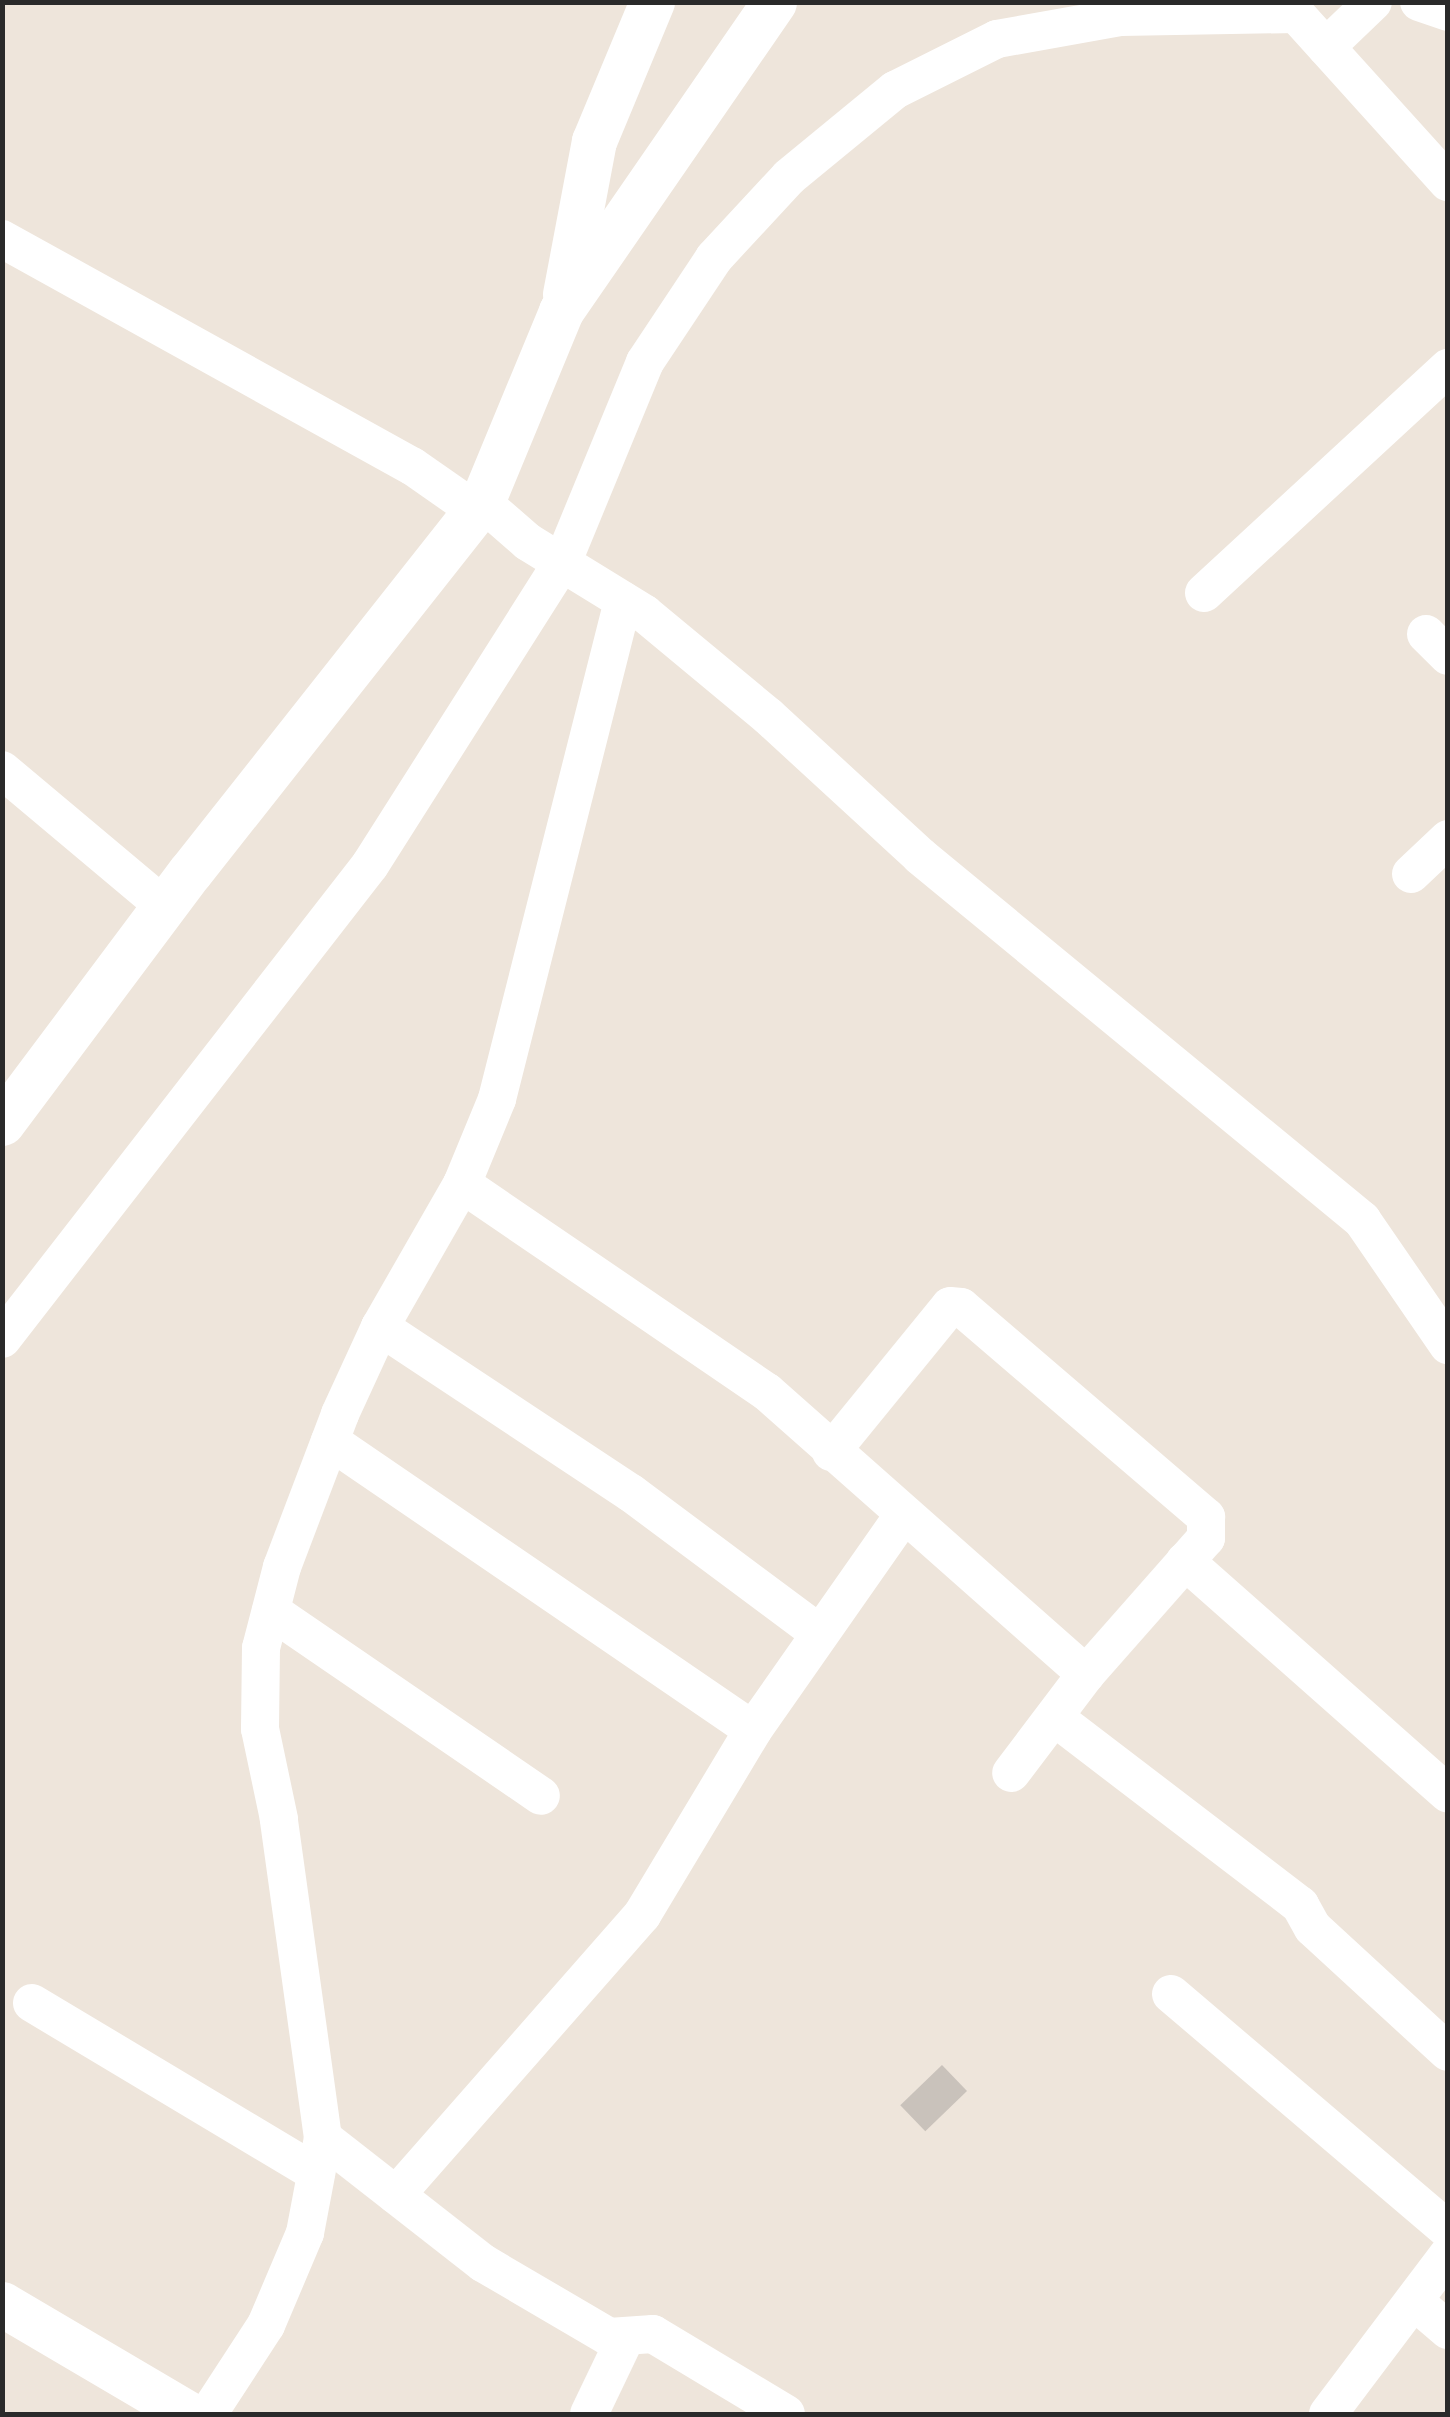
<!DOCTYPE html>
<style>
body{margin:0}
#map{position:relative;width:1450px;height:2417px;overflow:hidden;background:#eee5db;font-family:"PT Sans",sans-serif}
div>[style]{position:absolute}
.building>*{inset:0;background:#c9c2bb;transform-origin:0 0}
.minor>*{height:38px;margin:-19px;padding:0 19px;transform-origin:19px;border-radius:19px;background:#fff}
.tertiary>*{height:45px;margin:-22.5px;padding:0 22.5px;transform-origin:22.5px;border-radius:22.5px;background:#fff}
span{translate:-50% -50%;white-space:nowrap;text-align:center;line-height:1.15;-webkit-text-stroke:9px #fff;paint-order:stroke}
.frame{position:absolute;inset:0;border:5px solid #2a2a2a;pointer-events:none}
</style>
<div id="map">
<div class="building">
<i style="left:942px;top:2065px;width:36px;height:58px;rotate:46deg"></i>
</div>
<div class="minor">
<i style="left:1419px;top:2px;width:31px;rotate:19deg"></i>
<i style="left:1326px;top:47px;width:65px;rotate:-43.8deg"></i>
<i style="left:2px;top:239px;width:469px;rotate:29deg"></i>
<i style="left:412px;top:466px;width:77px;rotate:34.9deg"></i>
<i style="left:482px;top:502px;width:61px;rotate:41deg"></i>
<i style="left:528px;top:542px;width:137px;rotate:31.6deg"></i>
<i style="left:645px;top:614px;width:160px;rotate:39.7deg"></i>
<i style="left:768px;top:716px;width:207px;rotate:42.6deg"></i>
<i style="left:920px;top:856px;width:573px;rotate:39.47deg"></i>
<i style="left:1362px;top:1220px;width:152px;rotate:55.5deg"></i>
<i style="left:1204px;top:593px;width:332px;rotate:-42.7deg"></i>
<i style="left:1426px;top:634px;width:31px;rotate:45deg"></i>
<i style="left:2px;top:770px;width:212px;rotate:40deg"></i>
<i style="left:1411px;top:874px;width:51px;rotate:-43.4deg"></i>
<i style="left:462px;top:1184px;width:369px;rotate:34.3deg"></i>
<i style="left:767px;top:1392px;width:426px;rotate:41.5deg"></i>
<i style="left:380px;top:1327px;width:301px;rotate:33.5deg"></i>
<i style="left:631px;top:1493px;width:234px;rotate:36.7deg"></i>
<i style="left:2px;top:1339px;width:600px;rotate:-52.18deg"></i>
<i style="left:370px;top:865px;width:360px;rotate:-57.6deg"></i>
<i style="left:563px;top:561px;width:215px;rotate:-67.6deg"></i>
<i style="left:645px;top:362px;width:125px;rotate:-56.4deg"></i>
<i style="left:714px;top:258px;width:110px;rotate:-47.2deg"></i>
<i style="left:789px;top:177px;width:137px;rotate:-39.4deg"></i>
<i style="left:895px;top:90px;width:114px;rotate:-26.6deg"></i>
<i style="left:997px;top:39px;width:125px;rotate:-10.1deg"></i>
<i style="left:1120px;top:17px;width:176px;rotate:-1deg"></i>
<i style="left:1296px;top:14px;width:227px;rotate:47.9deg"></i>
<i style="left:330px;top:1441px;width:512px;rotate:34.34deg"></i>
<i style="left:831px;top:1452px;width:188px;rotate:-50.8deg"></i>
<i style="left:950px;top:1306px;width:11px;rotate:5deg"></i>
<i style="left:961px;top:1307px;width:323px;rotate:40.6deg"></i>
<i style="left:1206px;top:1517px;width:21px;rotate:90deg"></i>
<i style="left:1206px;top:1538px;width:181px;rotate:131.4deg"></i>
<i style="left:1086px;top:1674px;width:124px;rotate:127.1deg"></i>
<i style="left:1185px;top:1561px;width:351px;rotate:41.5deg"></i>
<i style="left:271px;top:1611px;width:327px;rotate:34.4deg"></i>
<i style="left:1054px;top:1717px;width:310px;rotate:37.4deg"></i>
<i style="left:1300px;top:1905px;width:26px;rotate:61deg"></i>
<i style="left:1313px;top:1928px;width:183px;rotate:42.6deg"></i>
<i style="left:1171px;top:1994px;width:364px;rotate:40.4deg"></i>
<i style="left:32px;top:2003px;width:331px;rotate:30.9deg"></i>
<i style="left:323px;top:2138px;width:203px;rotate:38deg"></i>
<i style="left:483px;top:2263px;width:146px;rotate:30.4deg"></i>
<i style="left:609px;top:2337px;width:44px;rotate:-3.9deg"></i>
<i style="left:653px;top:2334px;width:155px;rotate:31deg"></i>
<i style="left:396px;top:2195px;width:373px;rotate:-48.7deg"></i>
<i style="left:642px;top:1915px;width:216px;rotate:-59deg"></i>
<i style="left:753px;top:1730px;width:261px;rotate:-55deg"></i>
<i style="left:1414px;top:2301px;width:45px;rotate:40.5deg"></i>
<i style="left:208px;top:2414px;width:106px;rotate:-56.9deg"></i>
<i style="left:266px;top:2325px;width:100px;rotate:-67deg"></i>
<i style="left:305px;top:2233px;width:97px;rotate:-79.3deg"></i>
<i style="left:323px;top:2138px;width:322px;rotate:-97.9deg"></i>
<i style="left:279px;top:1819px;width:92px;rotate:-101.9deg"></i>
<i style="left:260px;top:1729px;width:81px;rotate:-89.3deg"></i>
<i style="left:261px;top:1648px;width:84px;rotate:-75.5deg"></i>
<i style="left:282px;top:1567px;width:164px;rotate:-69.2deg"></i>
<i style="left:340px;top:1414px;width:96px;rotate:-65.3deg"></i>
<i style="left:380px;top:1327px;width:165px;rotate:-60.2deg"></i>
<i style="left:462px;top:1184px;width:92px;rotate:-67.6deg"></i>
<i style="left:497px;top:1099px;width:514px;rotate:-75.8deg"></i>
<i style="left:589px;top:2414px;width:83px;rotate:-64.4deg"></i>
<i style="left:1328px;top:2414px;width:199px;rotate:-53deg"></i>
</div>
<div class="tertiary">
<i style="left:565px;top:294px;width:156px;rotate:-79.3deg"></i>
<i style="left:594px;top:141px;width:151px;rotate:-67.4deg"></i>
<i style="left:2px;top:1123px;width:314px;rotate:-53.2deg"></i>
<i style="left:190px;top:872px;width:471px;rotate:-51.7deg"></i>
<i style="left:482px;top:502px;width:207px;rotate:-67.5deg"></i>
<i style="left:561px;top:311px;width:375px;rotate:-55.4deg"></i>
<i style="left:2px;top:2304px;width:217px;rotate:30.5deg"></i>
</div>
<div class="frame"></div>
</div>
